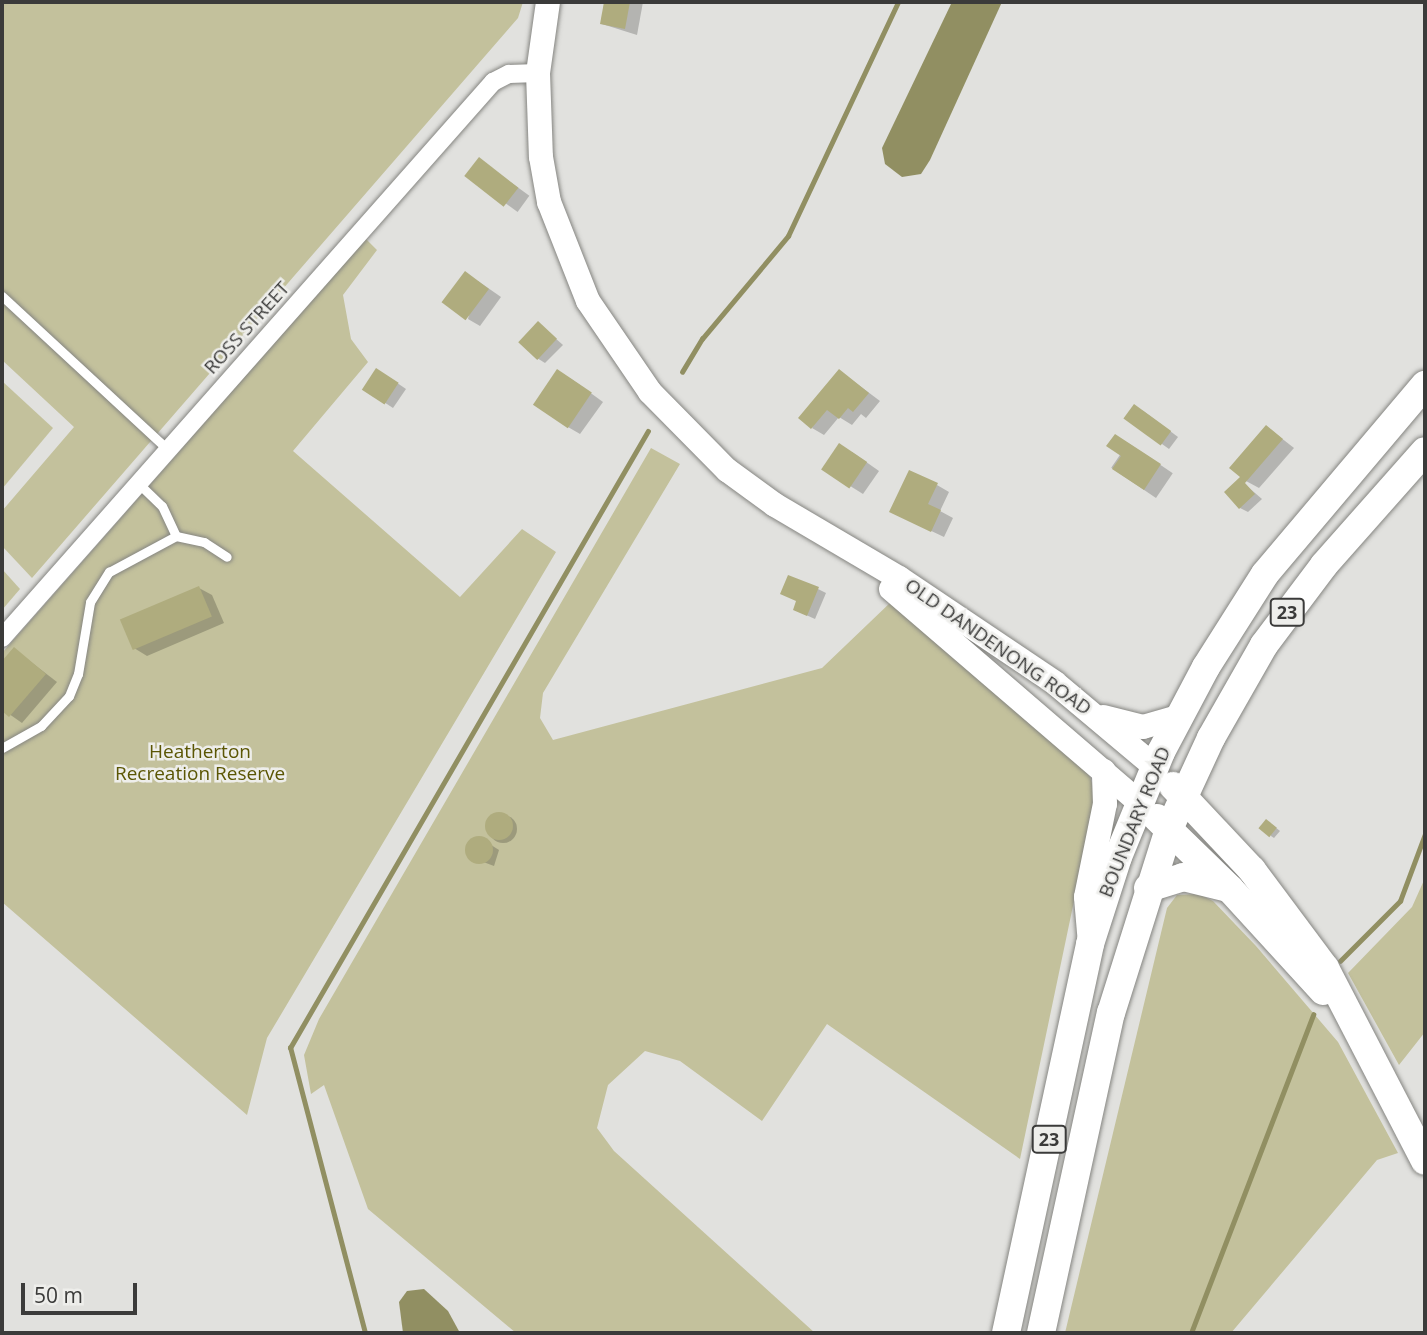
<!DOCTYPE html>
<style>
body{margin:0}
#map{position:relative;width:1427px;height:1335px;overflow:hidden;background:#e1e1de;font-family:"Open Sans",sans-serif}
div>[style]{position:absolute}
.green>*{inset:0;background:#c3c19c}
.water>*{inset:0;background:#918f62}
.shadow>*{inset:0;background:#0003;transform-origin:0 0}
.round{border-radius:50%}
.stream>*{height:4.5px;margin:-2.25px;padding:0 2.25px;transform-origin:2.25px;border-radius:2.25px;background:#918f62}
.building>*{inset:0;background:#afac7e;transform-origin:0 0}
.roads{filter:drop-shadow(0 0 2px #858581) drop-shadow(0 0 2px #858581)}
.lane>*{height:9px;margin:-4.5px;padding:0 4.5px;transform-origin:4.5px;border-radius:4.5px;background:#fff}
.street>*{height:18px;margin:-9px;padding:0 9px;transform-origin:9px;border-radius:9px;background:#fff}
.secondary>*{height:24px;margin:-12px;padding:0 12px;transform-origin:12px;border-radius:12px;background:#fff}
.primary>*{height:28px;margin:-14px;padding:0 14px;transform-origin:14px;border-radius:14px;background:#fff}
span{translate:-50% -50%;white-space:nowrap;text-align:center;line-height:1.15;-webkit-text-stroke:5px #eeeeeb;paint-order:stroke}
.shield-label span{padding:2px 5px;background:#eeeeeb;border:2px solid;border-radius:5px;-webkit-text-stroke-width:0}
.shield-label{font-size:18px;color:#3b3b3a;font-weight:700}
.street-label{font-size:19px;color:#3b3b3a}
.park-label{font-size:19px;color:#5b5604}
.frame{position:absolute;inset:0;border:4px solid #3b3b3a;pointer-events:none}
.scale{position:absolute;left:21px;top:1283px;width:116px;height:32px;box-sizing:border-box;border:4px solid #3b3b3a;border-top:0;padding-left:9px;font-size:21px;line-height:24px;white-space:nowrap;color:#3b3b3a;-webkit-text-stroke:5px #eeeeeb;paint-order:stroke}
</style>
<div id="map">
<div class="green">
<i style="clip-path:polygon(2px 2px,523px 2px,518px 18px,32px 578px,2px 546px,2px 511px,74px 427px,2px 360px)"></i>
<i style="clip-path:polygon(366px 239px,377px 250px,343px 295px,351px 339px,368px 362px,293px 451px,460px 597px,522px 529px,556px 552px,267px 1038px,247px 1115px,2px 902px,2px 653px)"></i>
<i style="clip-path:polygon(2px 381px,53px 428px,2px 489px)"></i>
<i style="clip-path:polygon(651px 448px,680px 464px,543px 693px,540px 718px,553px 740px,822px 668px,892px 601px,1088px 771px,1096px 796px,1020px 1159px,827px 1024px,762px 1121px,680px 1061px,645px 1051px,608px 1085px,597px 1128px,614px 1151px,815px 1333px,516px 1333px,368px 1209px,324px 1085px,311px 1094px,304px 1055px,319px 1019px)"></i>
<i style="clip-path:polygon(2px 569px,20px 589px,2px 610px)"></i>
<i style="clip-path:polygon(1425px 878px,1425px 1032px,1399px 1065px,1348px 973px,1412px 907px)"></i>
<i style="clip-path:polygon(1199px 894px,1213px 901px,1256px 946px,1338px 1042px,1398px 1153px,1377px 1160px,1231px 1333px,1065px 1333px,1167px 908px,1177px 895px)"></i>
</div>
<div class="water">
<i style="clip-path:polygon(952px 2px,1002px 2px,930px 160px,921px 174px,902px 177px,885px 164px,882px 148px)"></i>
<i style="clip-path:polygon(424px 1289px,448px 1311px,460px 1333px,403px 1333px,399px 1302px,407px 1291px)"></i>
</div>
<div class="shadow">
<i style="clip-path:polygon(606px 2px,643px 2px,637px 35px,602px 24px)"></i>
<i style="left:480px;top:160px;width:61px;height:20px;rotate:36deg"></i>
<i style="clip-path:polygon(478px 281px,501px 297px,480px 326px,468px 319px)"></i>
<i style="clip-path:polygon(538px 323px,563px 345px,545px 363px,537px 358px)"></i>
<i style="clip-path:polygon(840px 371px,880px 401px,866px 418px,861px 414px,852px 425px,839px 417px,824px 435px,812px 428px)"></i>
<i style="clip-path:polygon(384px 374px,406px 389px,393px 408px,364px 389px)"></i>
<i style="clip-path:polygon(570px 378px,603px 402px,580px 434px,568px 427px)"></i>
<i style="clip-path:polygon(1142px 410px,1178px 437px,1169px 449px,1162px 444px)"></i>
<i style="clip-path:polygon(1267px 427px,1294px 448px,1259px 488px,1246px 481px)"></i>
<i style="left:1128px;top:443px;width:54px;height:30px;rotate:34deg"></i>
<i style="clip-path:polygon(852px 452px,879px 471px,863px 494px,823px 469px)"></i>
<i style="clip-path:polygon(1240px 480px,1262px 499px,1248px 512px,1240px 508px)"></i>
<i style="clip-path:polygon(937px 485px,949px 492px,940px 511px,953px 518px,944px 537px,904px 518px)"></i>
<i style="clip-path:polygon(199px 588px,212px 595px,224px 623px,147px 656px,134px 648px)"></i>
<i style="clip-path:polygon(818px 589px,826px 593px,815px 619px,795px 610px)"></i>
<i style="clip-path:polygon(14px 649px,57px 682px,22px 723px,2px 709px,2px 664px)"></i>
<i class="round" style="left:489px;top:815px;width:28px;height:28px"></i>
<i style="clip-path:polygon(1270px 823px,1280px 831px,1274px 838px,1271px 836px)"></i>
<i style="clip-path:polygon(480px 838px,499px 850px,494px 866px,470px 857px,468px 846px)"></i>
</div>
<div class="stream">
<i style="left:682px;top:372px;width:39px;rotate:-59deg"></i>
<i style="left:702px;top:339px;width:134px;rotate:-50.1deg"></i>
<i style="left:788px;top:236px;width:259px;rotate:-64.8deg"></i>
<i style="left:1340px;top:961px;width:85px;rotate:-45deg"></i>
<i style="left:1400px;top:901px;width:72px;rotate:-69.5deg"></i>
<i style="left:365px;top:1333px;width:295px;rotate:-104.7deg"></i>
<i style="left:290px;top:1048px;width:713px;rotate:-59.88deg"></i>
<i style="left:1191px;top:1333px;width:341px;rotate:-69deg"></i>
</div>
<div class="building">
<i style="clip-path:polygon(604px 2px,630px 2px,625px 29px,600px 24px)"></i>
<i style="left:479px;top:157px;width:50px;height:24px;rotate:38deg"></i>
<i style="left:465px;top:271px;width:30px;height:39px;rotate:37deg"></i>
<i style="left:538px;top:321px;width:26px;height:29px;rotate:43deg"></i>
<i style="left:376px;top:368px;width:27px;height:26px;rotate:33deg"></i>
<i style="left:557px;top:369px;width:42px;height:43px;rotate:34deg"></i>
<i style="clip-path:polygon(839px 369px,869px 393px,853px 412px,848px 408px,839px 419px,827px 410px,811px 429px,798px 418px)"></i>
<i style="left:1134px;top:404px;width:46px;height:18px;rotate:36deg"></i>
<i style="clip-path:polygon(1266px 425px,1283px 439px,1245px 483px,1255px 494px,1239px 509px,1224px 492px,1240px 477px,1229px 468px)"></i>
<i style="clip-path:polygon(1115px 434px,1161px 464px,1144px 490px,1112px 469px,1121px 456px,1106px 446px)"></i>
<i style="left:839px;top:443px;width:34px;height:32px;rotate:34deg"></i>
<i style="clip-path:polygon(909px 470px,938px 483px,928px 504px,941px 510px,931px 532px,889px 512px)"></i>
<i style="clip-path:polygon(788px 575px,819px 587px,807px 616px,793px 610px,796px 601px,780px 594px)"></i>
<i style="left:199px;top:586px;width:33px;height:86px;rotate:67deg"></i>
<i style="clip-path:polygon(14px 647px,46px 674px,9px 717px,2px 711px,2px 661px)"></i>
<i class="round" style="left:485px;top:812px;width:28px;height:28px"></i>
<i style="left:1266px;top:819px;width:14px;height:12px;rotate:39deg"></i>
<i class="round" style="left:465px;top:836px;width:28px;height:28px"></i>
</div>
<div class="roads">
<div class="lane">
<i style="left:2px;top:296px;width:225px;rotate:42.8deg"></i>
<i style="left:138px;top:483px;width:33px;rotate:44deg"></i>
<i style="left:162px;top:506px;width:33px;rotate:65deg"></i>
<i style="left:2px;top:748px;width:45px;rotate:-29.4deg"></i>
<i style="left:41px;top:726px;width:41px;rotate:-47deg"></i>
<i style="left:69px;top:696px;width:24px;rotate:-68deg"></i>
<i style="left:78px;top:674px;width:73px;rotate:-80.5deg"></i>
<i style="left:90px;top:602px;width:36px;rotate:-58deg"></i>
<i style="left:109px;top:572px;width:76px;rotate:-28.2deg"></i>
<i style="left:176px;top:536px;width:29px;rotate:12deg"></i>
<i style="left:204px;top:542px;width:27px;rotate:33deg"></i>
</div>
<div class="street">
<i style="left:2px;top:638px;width:742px;rotate:-48.55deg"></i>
<i style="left:493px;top:82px;width:18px;rotate:-27deg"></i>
<i style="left:509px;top:74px;width:29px;rotate:-2deg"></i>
</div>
<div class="secondary">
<i style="left:548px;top:2px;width:72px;rotate:98deg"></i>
<i style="left:538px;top:73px;width:84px;rotate:88deg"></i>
<i style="left:541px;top:157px;width:46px;rotate:79.9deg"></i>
<i style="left:549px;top:202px;width:106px;rotate:68.5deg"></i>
<i style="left:588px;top:301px;width:110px;rotate:55.7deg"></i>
<i style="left:650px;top:392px;width:110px;rotate:45.4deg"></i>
<i style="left:727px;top:470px;width:59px;rotate:36.1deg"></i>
<i style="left:775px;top:505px;width:144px;rotate:30.5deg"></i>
<i style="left:899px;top:578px;width:188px;rotate:33.9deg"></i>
<i style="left:1055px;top:683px;width:131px;rotate:40deg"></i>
<i style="left:891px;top:589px;width:327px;rotate:40.7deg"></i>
<i style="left:1103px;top:717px;width:41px;rotate:14deg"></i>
<i style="left:1143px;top:727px;width:37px;rotate:-16deg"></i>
<i style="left:1090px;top:944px;width:47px;rotate:-94.9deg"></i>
<i style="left:1086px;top:897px;width:95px;rotate:-78.5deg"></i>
<i style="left:1105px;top:804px;width:33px;rotate:-92deg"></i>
</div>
<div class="primary">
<i style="left:1173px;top:786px;width:115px;rotate:46.8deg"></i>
<i style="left:1252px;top:870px;width:122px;rotate:53.3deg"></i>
<i style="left:1325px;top:968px;width:217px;rotate:62.6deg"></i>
<i style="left:1157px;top:818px;width:102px;rotate:44.2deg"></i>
<i style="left:1230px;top:889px;width:138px;rotate:47.6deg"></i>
<i style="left:1148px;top:888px;width:37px;rotate:-17deg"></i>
<i style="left:1183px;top:877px;width:46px;rotate:13.7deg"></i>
<i style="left:1006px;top:1333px;width:398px;rotate:-77.8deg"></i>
<i style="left:1090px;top:944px;width:91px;rotate:-72.2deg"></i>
<i style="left:1118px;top:857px;width:113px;rotate:-67.7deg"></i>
<i style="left:1161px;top:752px;width:96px;rotate:-62.1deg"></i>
<i style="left:1206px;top:667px;width:110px;rotate:-57.6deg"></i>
<i style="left:1265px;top:574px;width:248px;rotate:-49.8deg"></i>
<i style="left:1041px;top:1333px;width:328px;rotate:-77.7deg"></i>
<i style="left:1111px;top:1013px;width:193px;rotate:-72.5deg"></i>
<i style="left:1169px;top:829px;width:100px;rotate:-65.2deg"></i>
<i style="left:1211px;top:738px;width:107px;rotate:-60.3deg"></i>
<i style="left:1264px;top:645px;width:100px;rotate:-53.1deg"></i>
<i style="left:1324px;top:565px;width:152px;rotate:-48.5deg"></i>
</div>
</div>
<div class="shield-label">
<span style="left:1287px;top:612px">23</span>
<span style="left:1049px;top:1139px">23</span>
</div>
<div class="street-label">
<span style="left:247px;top:328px;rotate:-48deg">ROSS STREET</span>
<span style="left:998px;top:647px;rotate:35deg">OLD DANDENONG ROAD</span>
<span style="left:1135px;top:822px;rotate:-68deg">BOUNDARY ROAD</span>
</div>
<div class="park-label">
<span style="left:200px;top:763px">Heatherton<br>Recreation Reserve</span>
</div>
<div class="frame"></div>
<div class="scale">50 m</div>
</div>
